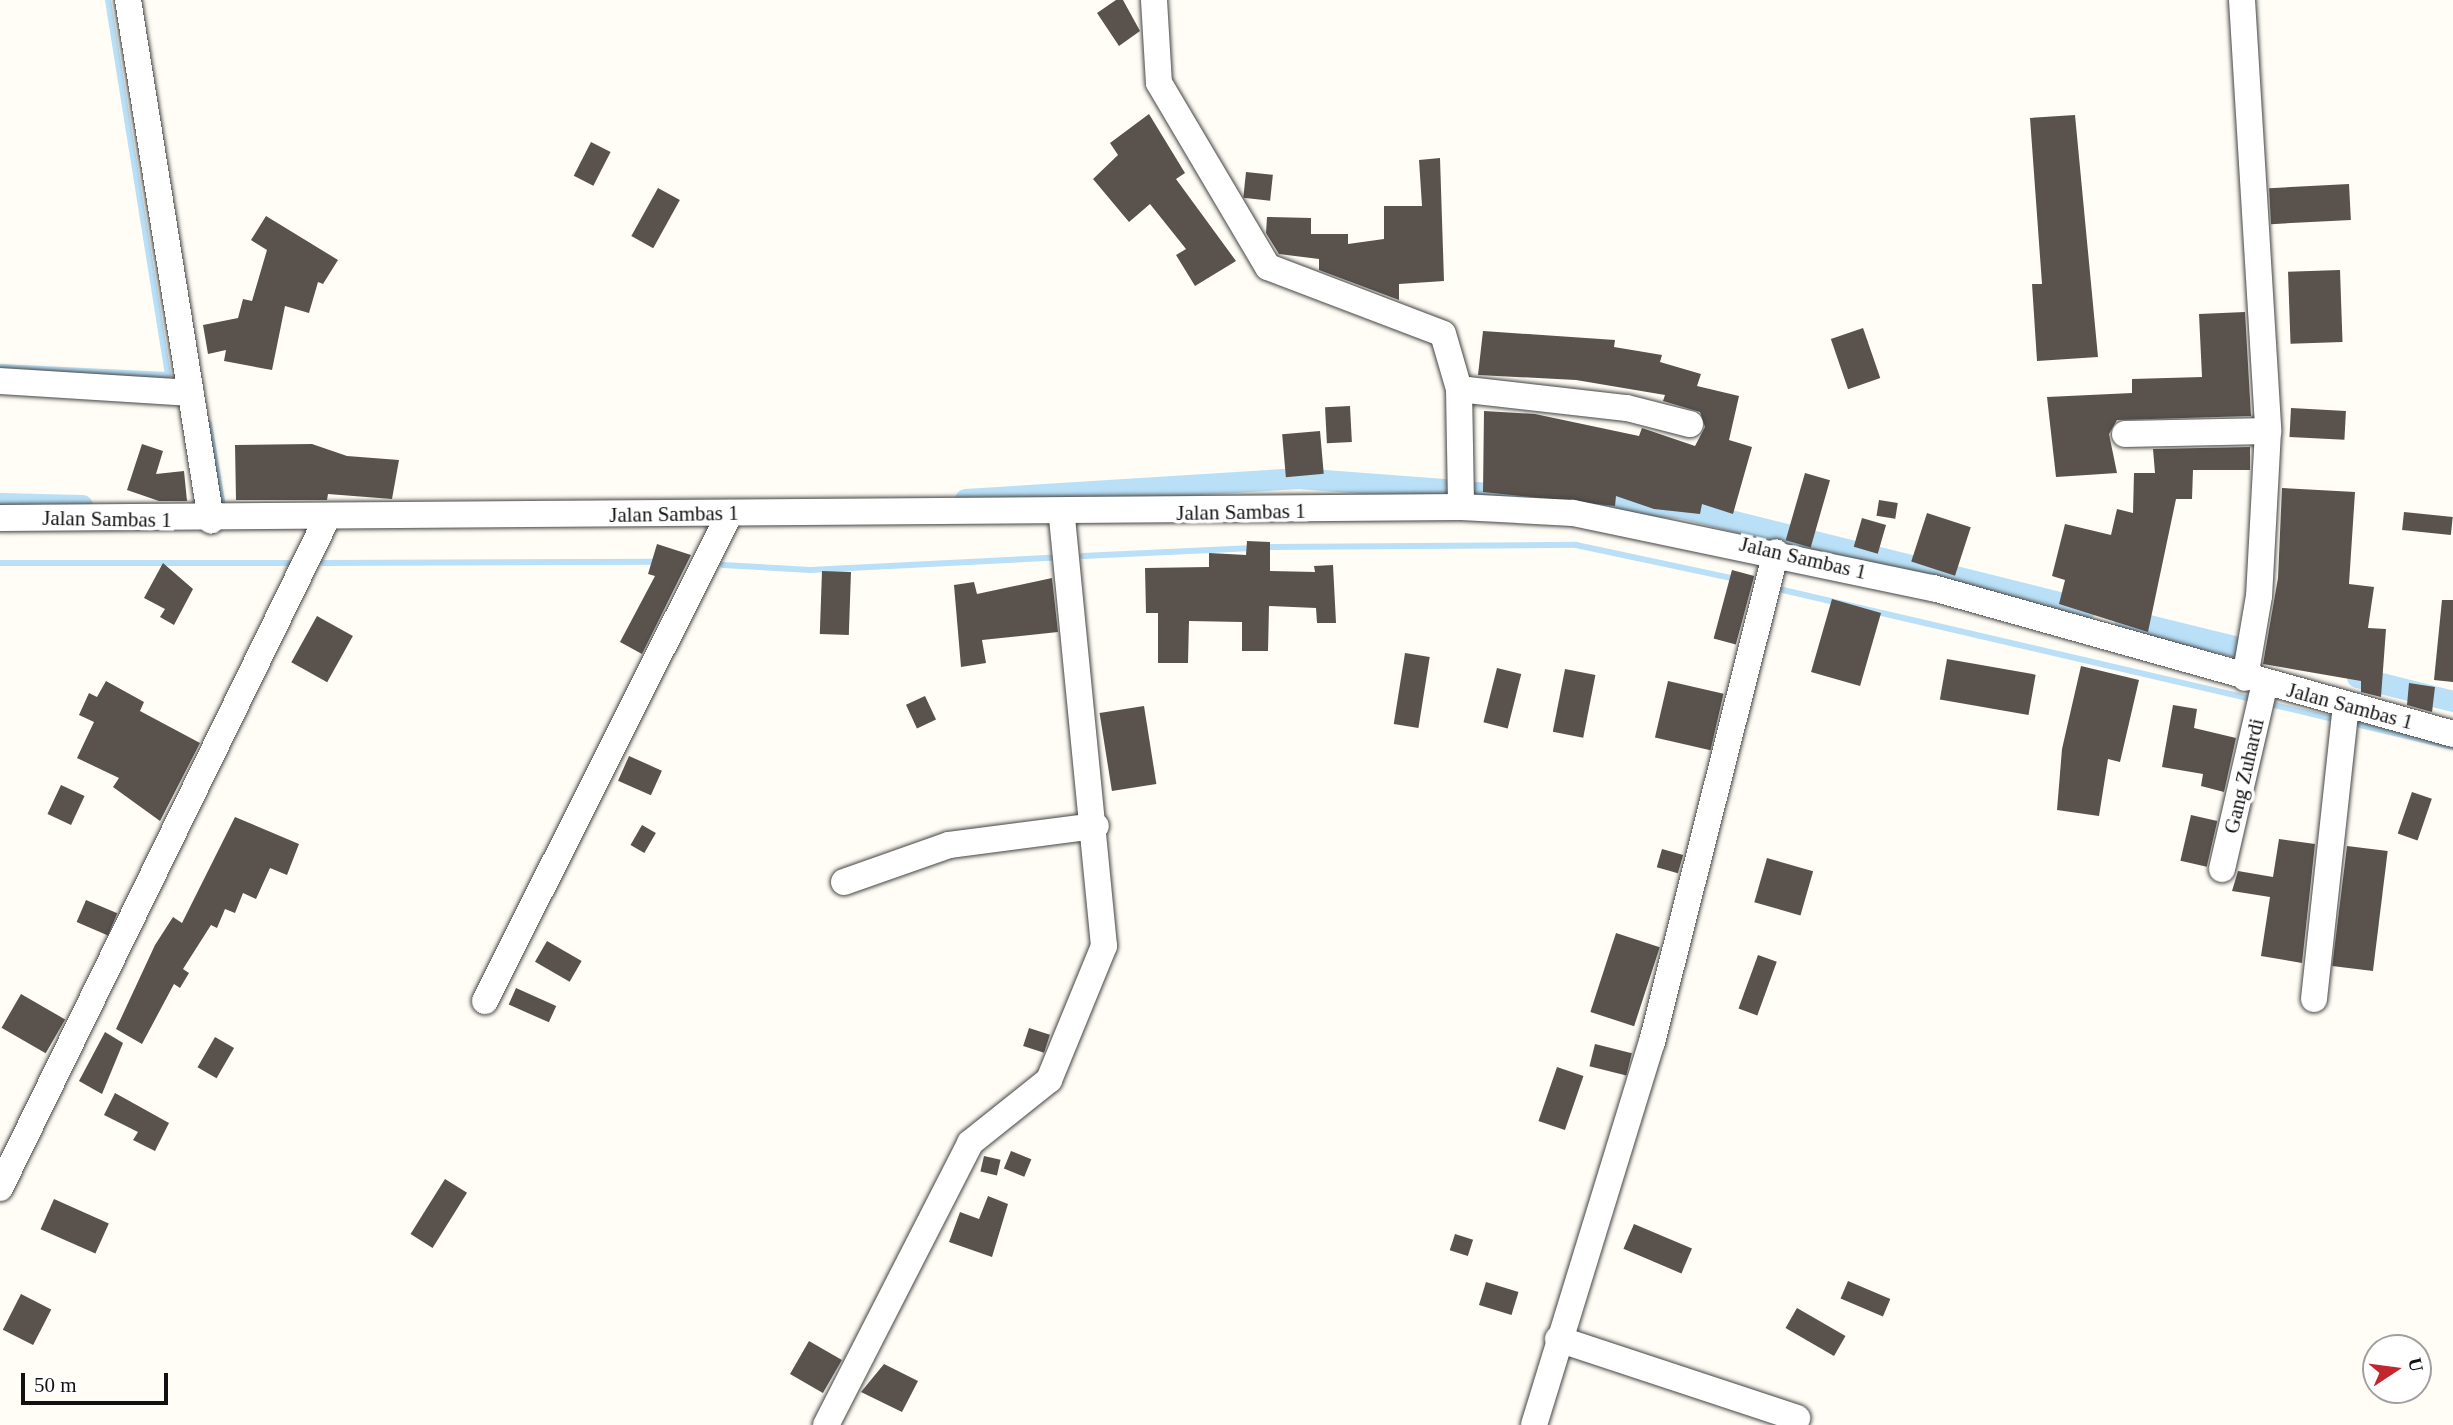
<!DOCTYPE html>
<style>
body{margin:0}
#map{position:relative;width:2453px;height:1425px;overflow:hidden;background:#fffdf5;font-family:Georgia,serif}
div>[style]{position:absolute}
.stream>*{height:6px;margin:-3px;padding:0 3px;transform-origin:3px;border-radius:3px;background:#b9e0f7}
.canal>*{height:21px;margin:-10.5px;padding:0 10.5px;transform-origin:10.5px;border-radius:10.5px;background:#b9e0f7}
.building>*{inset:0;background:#5a524d;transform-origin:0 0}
.roads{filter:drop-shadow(0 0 2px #444) drop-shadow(0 0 2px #444)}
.minor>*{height:26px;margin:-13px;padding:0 13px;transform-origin:13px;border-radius:13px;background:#fff}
span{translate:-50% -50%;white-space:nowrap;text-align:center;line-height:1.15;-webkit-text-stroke:7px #fff;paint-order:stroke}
.street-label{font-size:21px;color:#111}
.north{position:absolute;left:2362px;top:1334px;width:70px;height:70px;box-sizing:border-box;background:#fff;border:2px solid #a0a0a0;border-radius:50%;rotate:77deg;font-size:19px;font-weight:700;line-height:28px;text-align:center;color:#111}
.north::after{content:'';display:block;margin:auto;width:24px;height:32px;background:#c4262e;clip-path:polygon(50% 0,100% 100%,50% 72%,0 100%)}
.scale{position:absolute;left:21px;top:1373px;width:147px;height:32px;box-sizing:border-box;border:4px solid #111;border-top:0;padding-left:9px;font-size:21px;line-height:24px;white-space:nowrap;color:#111;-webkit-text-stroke:5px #fff;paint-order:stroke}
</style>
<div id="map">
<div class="stream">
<i style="left:0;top:367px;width:168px;rotate:2.7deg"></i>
<i style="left:168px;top:375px;width:380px;rotate:-99.1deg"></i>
<i style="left:209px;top:423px;width:85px;rotate:80.5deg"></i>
<i style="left:1264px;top:547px;width:312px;rotate:-0.4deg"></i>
<i style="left:1576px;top:545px;width:164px;rotate:12deg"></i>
<i style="left:1083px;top:556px;width:170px;rotate:-2.7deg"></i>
<i style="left:0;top:563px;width:288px"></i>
<i style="left:323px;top:563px;width:336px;rotate:-0.2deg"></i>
<i style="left:723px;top:565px;width:87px;rotate:3.3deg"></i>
<i style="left:810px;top:570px;width:241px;rotate:-2.9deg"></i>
<i style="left:1783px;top:590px;width:485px;rotate:13.1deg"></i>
<i style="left:2266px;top:703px;width:65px;rotate:13.4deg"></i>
<i style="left:2360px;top:725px;width:96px;rotate:13.3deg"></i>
</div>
<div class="canal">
<i style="left:1476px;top:492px;width:49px;rotate:4.7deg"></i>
<i style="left:965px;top:499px;width:334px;rotate:-3.6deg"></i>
<i style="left:1298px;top:478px;width:146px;rotate:4.3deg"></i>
<i style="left:1589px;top:501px;width:93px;rotate:4.3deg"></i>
<i style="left:1682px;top:508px;width:416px;rotate:14deg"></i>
<i style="left:0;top:503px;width:82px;rotate:1.4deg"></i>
<i style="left:2124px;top:619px;width:113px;rotate:13.8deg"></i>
<i style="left:2357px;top:677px;width:99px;rotate:14deg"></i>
</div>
<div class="building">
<i style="clip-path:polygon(1116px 0,1123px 0,1140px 31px,1119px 46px,1097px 13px)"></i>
<i style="clip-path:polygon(1149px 114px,1185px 173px,1176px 179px,1236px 261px,1195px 286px,1176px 255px,1186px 249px,1150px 204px,1129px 222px,1093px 179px,1118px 155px,1110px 143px)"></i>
<i style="clip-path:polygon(2075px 115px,2098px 357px,2037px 361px,2032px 284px,2042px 284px,2030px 118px)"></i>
<i style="left:591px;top:142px;width:22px;height:38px;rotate:27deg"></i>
<i style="clip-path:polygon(1440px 158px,1444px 281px,1399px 284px,1399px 300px,1319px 270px,1319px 259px,1279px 254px,1266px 233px,1267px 217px,1311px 218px,1311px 234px,1348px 234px,1348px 244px,1384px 239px,1384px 206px,1422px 206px,1419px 160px)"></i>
<i style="left:1246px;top:172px;width:27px;height:26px;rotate:6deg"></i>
<i style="left:2349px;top:184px;width:36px;height:80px;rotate:87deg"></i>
<i style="left:658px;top:188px;width:25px;height:55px;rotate:29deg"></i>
<i style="clip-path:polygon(266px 216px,338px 260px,323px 284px,318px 282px,309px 313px,285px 306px,272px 370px,224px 361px,226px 350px,208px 354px,203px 325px,238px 318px,243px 299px,252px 301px,267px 250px,251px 240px)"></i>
<i style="left:2340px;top:270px;width:72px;height:52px;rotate:88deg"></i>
<i style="clip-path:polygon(2245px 312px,2251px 416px,2117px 420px,2109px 434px,2117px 473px,2056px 477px,2047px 397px,2132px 393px,2132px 379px,2202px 377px,2199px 314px)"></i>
<i style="left:1863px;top:328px;width:53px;height:34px;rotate:71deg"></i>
<i style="clip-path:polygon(1483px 331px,1615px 340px,1614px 347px,1662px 355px,1660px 362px,1701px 374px,1697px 386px,1739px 396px,1729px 440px,1752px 447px,1733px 514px,1702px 504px,1700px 514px,1654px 509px,1616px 496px,1615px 506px,1483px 492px,1484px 411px,1535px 414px,1639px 436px,1642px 428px,1695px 446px,1705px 427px,1700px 412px,1663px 401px,1665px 395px,1576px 380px,1478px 375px)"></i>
<i style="left:1350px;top:406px;width:36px;height:25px;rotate:87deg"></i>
<i style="left:2291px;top:408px;width:55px;height:29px;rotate:3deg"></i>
<i style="left:1320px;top:431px;width:43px;height:38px;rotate:85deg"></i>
<i style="clip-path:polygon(142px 444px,163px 451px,156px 474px,184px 471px,187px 501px,159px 501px,127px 490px)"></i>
<i style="clip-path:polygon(312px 444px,347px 456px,399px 460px,392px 499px,328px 494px,327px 500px,236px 500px,235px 445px)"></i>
<i style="clip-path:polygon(2250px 447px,2250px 470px,2193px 470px,2192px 499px,2176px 499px,2148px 632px,2059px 604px,2065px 580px,2052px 576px,2065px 524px,2111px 535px,2117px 509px,2133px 513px,2134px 473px,2155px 473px,2153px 449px)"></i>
<i style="left:1805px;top:473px;width:26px;height:70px;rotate:16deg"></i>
<i style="clip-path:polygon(2282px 488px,2355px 492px,2349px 584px,2374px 587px,2368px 628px,2386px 629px,2381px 697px,2361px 692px,2361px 681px,2263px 664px,2278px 578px)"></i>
<i style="left:1879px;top:500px;width:19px;height:16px;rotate:9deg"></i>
<i style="left:2404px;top:512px;width:49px;height:18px;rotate:6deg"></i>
<i style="left:1927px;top:513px;width:46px;height:51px;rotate:18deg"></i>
<i style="left:1862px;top:518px;width:25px;height:30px;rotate:16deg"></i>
<i style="clip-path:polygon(1247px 541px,1270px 542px,1270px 571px,1315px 572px,1314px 566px,1333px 565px,1336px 623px,1317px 623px,1316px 608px,1269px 606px,1268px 651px,1242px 651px,1242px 622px,1189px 621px,1188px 663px,1158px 663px,1158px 613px,1146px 613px,1145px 568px,1209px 567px,1209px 553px,1246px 555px)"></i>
<i style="clip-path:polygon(657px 544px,691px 555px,642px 654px,620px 642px,655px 576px,648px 574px)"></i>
<i style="clip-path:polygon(163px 563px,193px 589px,174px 625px,160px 617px,165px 609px,144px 598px)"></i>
<i style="left:1732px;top:570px;width:23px;height:71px;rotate:15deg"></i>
<i style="left:822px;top:571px;width:29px;height:63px;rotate:2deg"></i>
<i style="clip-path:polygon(1052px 578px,1058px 632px,982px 640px,986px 663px,961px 667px,954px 585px,974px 582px,977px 594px)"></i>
<i style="left:1832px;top:599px;width:51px;height:76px;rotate:16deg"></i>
<i style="clip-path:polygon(2442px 600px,2453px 600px,2453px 682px,2434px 680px)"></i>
<i style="left:317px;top:616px;width:41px;height:53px;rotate:29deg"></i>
<i style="left:1405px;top:653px;width:25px;height:72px;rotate:9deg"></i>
<i style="left:1947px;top:659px;width:90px;height:41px;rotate:10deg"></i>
<i style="clip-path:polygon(2081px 666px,2139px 680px,2120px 762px,2108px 759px,2099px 816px,2057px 810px,2062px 749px)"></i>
<i style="left:1497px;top:668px;width:25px;height:56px;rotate:14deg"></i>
<i style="left:1565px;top:669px;width:31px;height:64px;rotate:11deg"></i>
<i style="clip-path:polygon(106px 681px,144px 702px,140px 711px,200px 743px,160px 821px,113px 787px,119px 778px,77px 758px,94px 722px,79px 715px,89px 693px,97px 697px)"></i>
<i style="left:1668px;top:681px;width:57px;height:58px;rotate:13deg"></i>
<i style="clip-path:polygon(2409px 683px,2435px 687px,2432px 712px,2407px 705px)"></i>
<i style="left:925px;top:696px;width:26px;height:21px;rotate:65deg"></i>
<i style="clip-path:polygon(2173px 705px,2197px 709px,2194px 728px,2236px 738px,2224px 792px,2201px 786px,2203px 774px,2162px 767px)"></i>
<i style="left:1144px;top:706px;width:79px;height:45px;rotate:81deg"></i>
<i style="left:629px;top:756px;width:36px;height:27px;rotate:24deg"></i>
<i style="left:61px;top:785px;width:26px;height:32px;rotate:25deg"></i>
<i style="left:2412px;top:792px;width:21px;height:44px;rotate:19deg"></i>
<i style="left:2191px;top:815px;width:27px;height:47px;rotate:13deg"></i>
<i style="clip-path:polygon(235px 817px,299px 844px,287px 875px,270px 868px,256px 899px,243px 893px,235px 913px,225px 909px,217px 928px,211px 925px,183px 969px,189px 973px,180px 988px,174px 984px,142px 1044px,116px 1029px,155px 945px,173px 917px,182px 923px)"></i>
<i style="left:642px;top:825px;width:16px;height:23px;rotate:30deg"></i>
<i style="clip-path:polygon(2279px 839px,2315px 844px,2302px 963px,2261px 956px,2270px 897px,2232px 891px,2238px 871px,2273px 877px)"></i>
<i style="left:2347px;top:846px;width:41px;height:121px;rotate:7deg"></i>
<i style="left:1662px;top:849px;width:22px;height:19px;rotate:16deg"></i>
<i style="left:1767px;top:858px;width:48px;height:46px;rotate:16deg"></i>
<i style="left:86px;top:900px;width:34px;height:24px;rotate:23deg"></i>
<i style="left:1616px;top:933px;width:46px;height:83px;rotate:18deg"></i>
<i style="left:547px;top:941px;width:40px;height:24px;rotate:30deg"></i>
<i style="left:1758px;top:955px;width:20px;height:57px;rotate:20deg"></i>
<i style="left:516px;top:988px;width:44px;height:18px;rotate:24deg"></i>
<i style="left:21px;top:994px;width:51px;height:39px;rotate:30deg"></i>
<i style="left:1029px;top:1028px;width:22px;height:19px;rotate:18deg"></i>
<i style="clip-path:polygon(105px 1032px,123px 1043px,102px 1094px,79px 1081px)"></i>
<i style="left:215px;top:1037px;width:22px;height:35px;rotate:30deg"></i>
<i style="left:1595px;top:1044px;width:38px;height:23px;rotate:14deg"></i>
<i style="left:1557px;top:1067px;width:28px;height:57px;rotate:19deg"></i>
<i style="clip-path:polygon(115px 1093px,169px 1123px,155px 1151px,133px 1140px,138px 1132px,104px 1115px)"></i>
<i style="left:1011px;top:1151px;width:22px;height:19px;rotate:22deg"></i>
<i style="left:984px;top:1156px;width:17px;height:16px;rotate:13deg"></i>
<i style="left:445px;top:1179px;width:26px;height:65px;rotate:32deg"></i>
<i style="clip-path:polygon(988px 1196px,1008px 1204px,992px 1257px,949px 1242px,960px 1212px,979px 1219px)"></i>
<i style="left:54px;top:1199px;width:60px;height:33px;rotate:24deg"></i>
<i style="left:1634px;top:1224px;width:63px;height:27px;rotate:23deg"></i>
<i style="left:1455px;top:1234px;width:19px;height:17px;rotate:18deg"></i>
<i style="left:1848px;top:1281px;width:46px;height:19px;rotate:23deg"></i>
<i style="left:1486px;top:1282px;width:34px;height:24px;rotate:17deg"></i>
<i style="left:21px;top:1294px;width:34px;height:40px;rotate:27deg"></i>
<i style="left:1797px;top:1308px;width:56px;height:23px;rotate:30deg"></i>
<i style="left:809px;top:1341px;width:38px;height:38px;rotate:30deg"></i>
<i style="clip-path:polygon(884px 1364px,918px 1381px,902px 1412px,861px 1392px)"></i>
</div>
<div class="roads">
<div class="minor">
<i style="left:128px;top:0;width:527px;rotate:80.93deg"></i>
<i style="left:1154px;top:0;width:83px;rotate:86.6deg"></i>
<i style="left:1159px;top:83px;width:214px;rotate:59.4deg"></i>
<i style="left:1268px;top:267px;width:187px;rotate:20.9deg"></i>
<i style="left:1443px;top:334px;width:57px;rotate:73.8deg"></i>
<i style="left:1459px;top:389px;width:118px;rotate:89deg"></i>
<i style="left:2242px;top:0;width:432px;rotate:86.5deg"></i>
<i style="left:2268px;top:431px;width:165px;rotate:93.1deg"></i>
<i style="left:2259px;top:596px;width:83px;rotate:99.7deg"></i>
<i style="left:0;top:381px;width:191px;rotate:3.6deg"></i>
<i style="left:1459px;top:389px;width:169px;rotate:6.5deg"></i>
<i style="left:1627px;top:408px;width:65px;rotate:14.3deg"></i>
<i style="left:2125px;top:434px;width:143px;rotate:-1.2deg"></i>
<i style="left:0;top:518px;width:1461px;rotate:-0.43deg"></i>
<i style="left:1461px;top:507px;width:112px;rotate:3.1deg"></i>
<i style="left:1573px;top:513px;width:368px;rotate:11.8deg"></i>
<i style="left:1933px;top:588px;width:540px;rotate:15.68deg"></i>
<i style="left:2222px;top:869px;width:191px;rotate:-77deg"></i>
<i style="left:844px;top:882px;width:111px;rotate:-19.4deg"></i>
<i style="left:949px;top:845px;width:148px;rotate:-7.4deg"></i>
<i style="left:2314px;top:999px;width:296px;rotate:-83.8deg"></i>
<i style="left:485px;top:1001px;width:546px;rotate:-63.34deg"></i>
<i style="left:0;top:1188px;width:746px;rotate:-63.98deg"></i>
<i style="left:1558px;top:1339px;width:252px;rotate:18.3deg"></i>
<i style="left:826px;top:1425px;width:317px;rotate:-62.9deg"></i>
<i style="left:970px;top:1143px;width:101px;rotate:-38.6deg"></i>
<i style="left:1049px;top:1080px;width:145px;rotate:-67.7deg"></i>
<i style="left:1104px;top:946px;width:434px;rotate:-95.6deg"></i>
<i style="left:1534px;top:1425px;width:401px;rotate:-72.9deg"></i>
<i style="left:1652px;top:1042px;width:505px;rotate:-75.8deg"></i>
</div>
</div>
<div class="street-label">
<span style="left:1241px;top:512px;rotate:-1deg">Jalan Sambas 1</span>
<span style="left:674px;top:514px;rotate:-1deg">Jalan Sambas 1</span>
<span style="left:107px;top:519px;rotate:1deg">Jalan Sambas 1</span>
<span style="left:1803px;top:558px;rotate:13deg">Jalan Sambas 1</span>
<span style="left:2350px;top:706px;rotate:15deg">Jalan Sambas 1</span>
<span style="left:2244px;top:776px;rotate:-77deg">Gang Zuhardi</span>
</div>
<div class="north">U</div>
<div class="scale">50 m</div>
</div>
